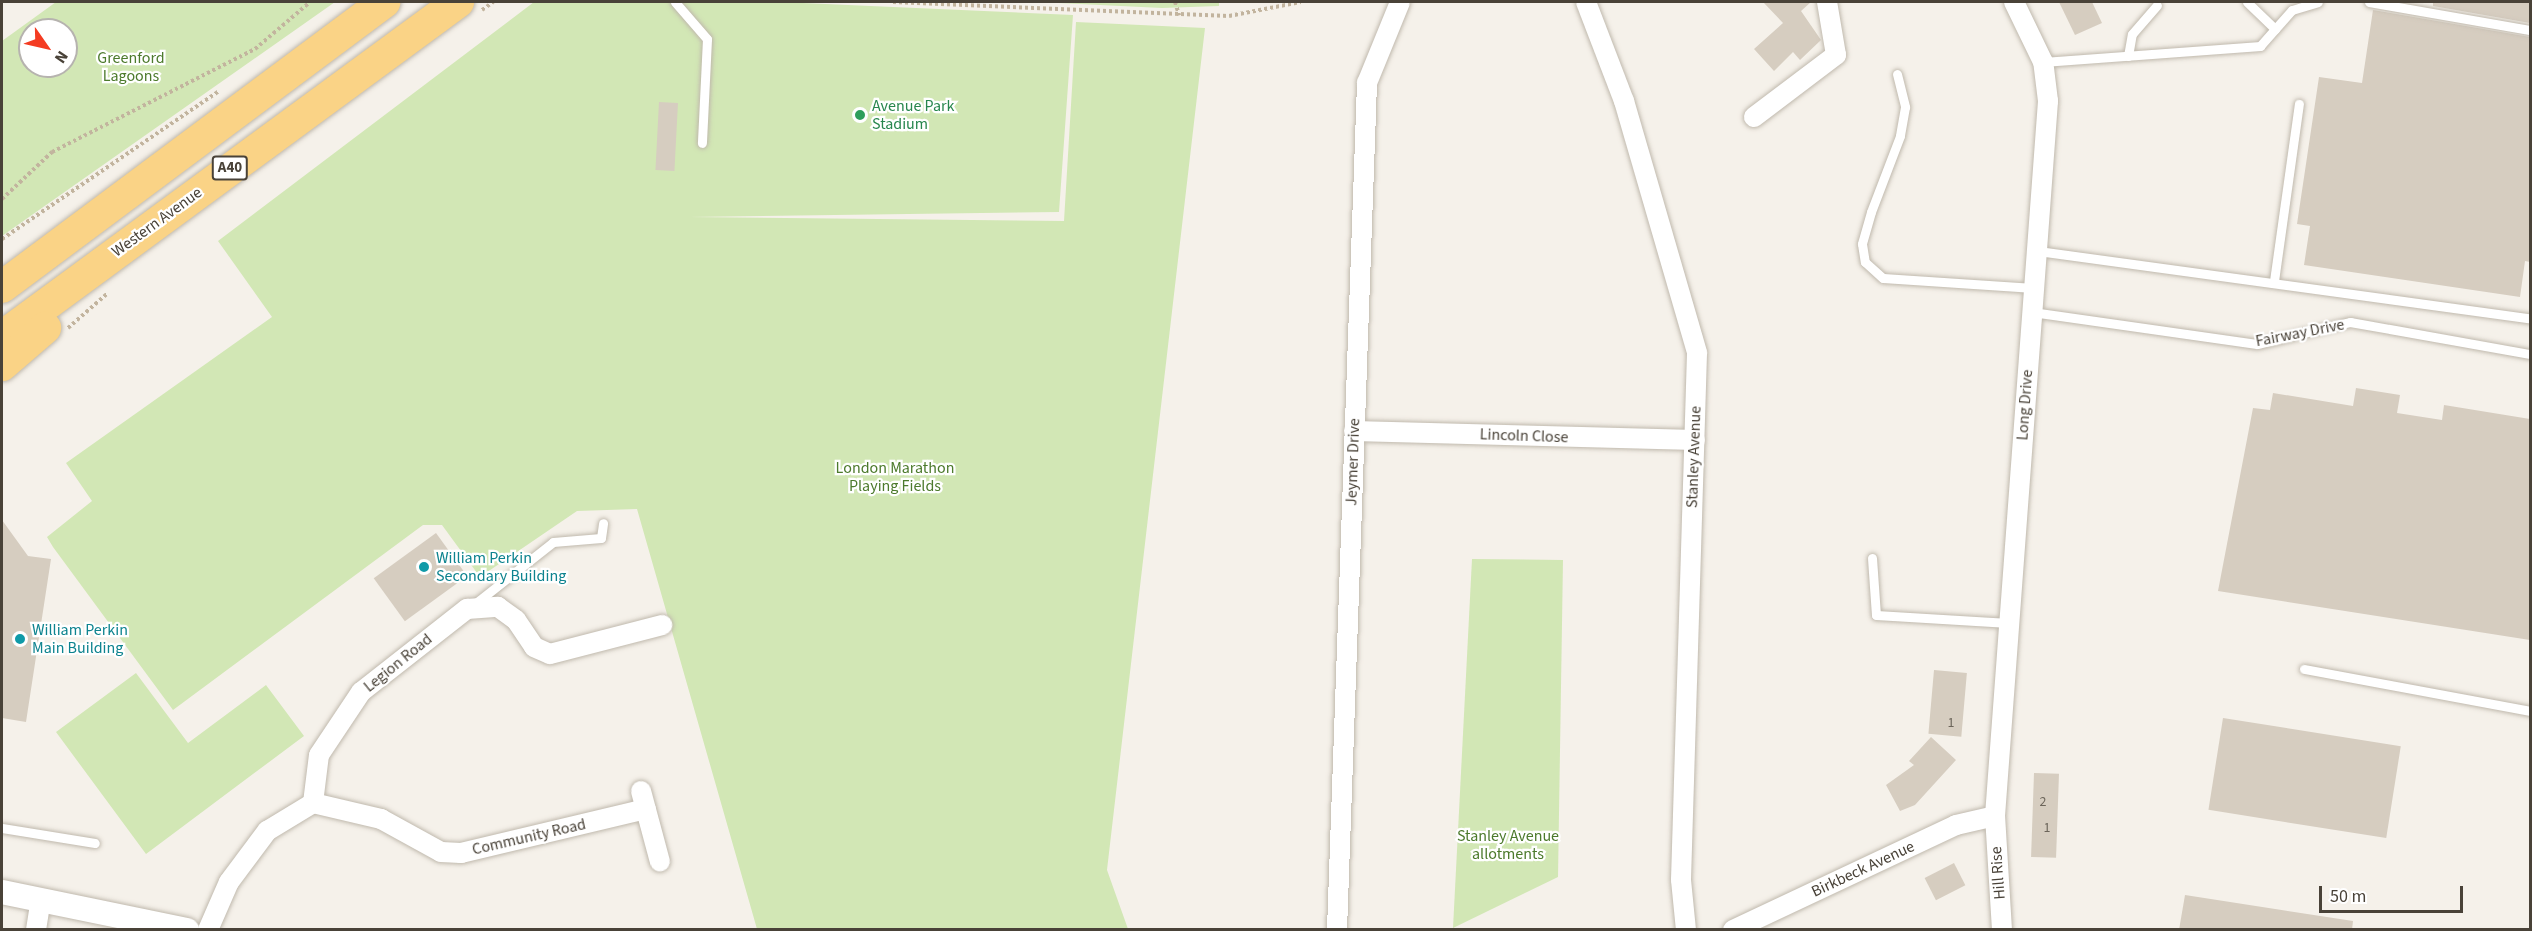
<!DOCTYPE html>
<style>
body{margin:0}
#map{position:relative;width:2532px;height:931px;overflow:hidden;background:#f5f1ea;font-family:"Source Sans 3",sans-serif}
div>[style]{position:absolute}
.green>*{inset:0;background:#d2e7b5}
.building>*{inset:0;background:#d6cdc0;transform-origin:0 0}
.path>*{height:4px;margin-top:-2px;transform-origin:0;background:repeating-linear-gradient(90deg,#c2b49e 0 3px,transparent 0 6px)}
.roads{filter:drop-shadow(0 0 2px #c0b9ad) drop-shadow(0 0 2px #c0b9ad)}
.service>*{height:9px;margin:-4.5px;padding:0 4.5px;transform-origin:4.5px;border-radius:4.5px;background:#fff}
.minor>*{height:20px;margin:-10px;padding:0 10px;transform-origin:10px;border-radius:10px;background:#fff}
.tertiary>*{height:24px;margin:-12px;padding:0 12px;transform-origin:12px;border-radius:12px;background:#fff}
.trunk>*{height:32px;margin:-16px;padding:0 16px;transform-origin:16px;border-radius:16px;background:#fad386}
.dots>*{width:16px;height:16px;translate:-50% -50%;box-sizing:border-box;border:3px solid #fff;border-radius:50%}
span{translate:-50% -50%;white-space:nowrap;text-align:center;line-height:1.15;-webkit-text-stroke:4.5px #fff;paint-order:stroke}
.number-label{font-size:14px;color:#6c655a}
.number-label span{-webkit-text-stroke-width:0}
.shield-label span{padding:2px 4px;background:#fff;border:2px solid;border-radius:4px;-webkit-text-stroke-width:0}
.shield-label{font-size:15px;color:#494238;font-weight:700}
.park-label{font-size:16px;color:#4c7a2c}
.leisure-label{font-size:16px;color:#27864d}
.left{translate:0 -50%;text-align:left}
.street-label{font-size:16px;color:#494238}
.culture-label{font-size:16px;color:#0d838f}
.frame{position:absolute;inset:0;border:3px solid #494238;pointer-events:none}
.north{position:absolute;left:18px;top:18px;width:60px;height:60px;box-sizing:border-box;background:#fff;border:2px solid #b6b3af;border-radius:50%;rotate:124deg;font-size:16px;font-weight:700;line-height:24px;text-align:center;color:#494238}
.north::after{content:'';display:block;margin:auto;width:21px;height:27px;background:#f43c22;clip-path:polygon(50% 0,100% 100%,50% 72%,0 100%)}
.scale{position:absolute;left:2319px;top:886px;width:144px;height:27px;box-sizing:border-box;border:3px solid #494238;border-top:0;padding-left:8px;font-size:18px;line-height:21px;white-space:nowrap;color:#494238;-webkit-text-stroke:4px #fff;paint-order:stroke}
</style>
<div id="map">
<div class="green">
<i style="clip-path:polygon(evenodd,56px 2px,335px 2px,2px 236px,2px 41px,56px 2px,30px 30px,66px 30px,66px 66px,30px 66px,30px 30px)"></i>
<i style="clip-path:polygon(534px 2px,780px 2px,1073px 15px,1059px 212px,690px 217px,1064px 221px,1076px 22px,1205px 28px,1107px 870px,1128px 929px,757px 929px,637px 509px,577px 511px,480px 577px,442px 525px,423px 525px,173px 710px,53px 547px,47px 537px,92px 501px,66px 463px,272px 317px,218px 241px)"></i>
<i style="clip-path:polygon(1038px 2px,1219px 2px,1219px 6px,1162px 8px)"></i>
<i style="clip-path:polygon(1472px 559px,1563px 560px,1558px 877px,1453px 928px)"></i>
<i style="clip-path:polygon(136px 673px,188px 743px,266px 685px,304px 736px,146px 854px,56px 732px)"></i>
</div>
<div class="building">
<i style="clip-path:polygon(1763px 2px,1811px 2px,1801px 11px,1821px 40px,1800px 60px,1793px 52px,1774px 71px,1754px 49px,1783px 23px)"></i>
<i style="clip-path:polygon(2059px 2px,2092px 2px,2102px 23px,2075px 35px)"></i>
<i style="clip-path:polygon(2433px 2px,2530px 2px,2530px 23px,2433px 6px)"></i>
<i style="clip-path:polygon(2373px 10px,2530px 37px,2530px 262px,2525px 261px,2520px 297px,2304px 265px,2310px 226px,2297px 224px,2319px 77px,2362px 83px)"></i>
<i style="left:659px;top:102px;width:19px;height:68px;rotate:3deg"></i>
<i style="clip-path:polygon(2356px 388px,2400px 395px,2397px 413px,2442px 420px,2444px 405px,2530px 419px,2530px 640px,2218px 591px,2253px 408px,2270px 410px,2273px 393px,2353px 406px)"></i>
<i style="clip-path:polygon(2px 520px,28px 556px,51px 559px,26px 722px,2px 718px)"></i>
<i style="left:436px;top:533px;width:53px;height:77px;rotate:54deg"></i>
<i style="left:1934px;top:670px;width:33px;height:64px;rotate:5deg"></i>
<i style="left:2223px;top:718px;width:180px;height:93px;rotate:9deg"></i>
<i style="clip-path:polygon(1931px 737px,1956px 760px,1915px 805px,1900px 811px,1886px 785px,1914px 765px,1909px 761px)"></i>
<i style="left:2034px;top:773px;width:25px;height:84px;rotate:2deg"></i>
<i style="left:1954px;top:863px;width:25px;height:33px;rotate:63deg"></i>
<i style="clip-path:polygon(2185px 895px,2353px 921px,2352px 930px,2179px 930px)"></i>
</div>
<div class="path">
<i style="left:893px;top:2px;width:336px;rotate:2.4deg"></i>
<i style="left:1229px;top:16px;width:73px;rotate:-11deg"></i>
<i style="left:1175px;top:2px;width:14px;rotate:73deg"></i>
<i style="left:482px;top:10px;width:14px;rotate:-36deg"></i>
<i style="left:2px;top:199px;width:69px;rotate:-43.2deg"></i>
<i style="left:52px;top:152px;width:228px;rotate:-26.9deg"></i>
<i style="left:255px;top:49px;width:72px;rotate:-40.5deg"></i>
<i style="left:2px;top:239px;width:263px;rotate:-34.3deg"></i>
<i style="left:68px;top:328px;width:53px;rotate:-41.2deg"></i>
</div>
<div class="roads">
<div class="service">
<i style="left:675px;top:2px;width:49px;rotate:49.1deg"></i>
<i style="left:707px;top:39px;width:104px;rotate:92.8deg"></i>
<i style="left:2247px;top:2px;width:39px;rotate:44deg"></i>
<i style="left:2369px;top:2px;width:163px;rotate:9.9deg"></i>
<i style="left:2128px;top:56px;width:22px;rotate:-80deg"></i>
<i style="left:2132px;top:34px;width:38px;rotate:-49deg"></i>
<i style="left:2043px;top:62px;width:218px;rotate:-4.2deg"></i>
<i style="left:2260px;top:46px;width:48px;rotate:-48.4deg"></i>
<i style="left:2292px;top:10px;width:27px;rotate:-17deg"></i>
<i style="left:1897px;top:74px;width:34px;rotate:76deg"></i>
<i style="left:1905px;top:107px;width:29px;rotate:100deg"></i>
<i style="left:1900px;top:136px;width:81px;rotate:110.9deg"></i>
<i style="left:1871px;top:212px;width:33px;rotate:106deg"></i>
<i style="left:1862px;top:244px;width:18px;rotate:81deg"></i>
<i style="left:1865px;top:262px;width:24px;rotate:42deg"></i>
<i style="left:1883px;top:278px;width:151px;rotate:3.8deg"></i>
<i style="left:2038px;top:251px;width:497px;rotate:7.8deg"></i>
<i style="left:2274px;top:281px;width:179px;rotate:-82deg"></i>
<i style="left:2032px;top:312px;width:227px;rotate:8.1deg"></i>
<i style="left:2257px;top:344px;width:96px;rotate:-13.3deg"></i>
<i style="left:2350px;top:322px;width:183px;rotate:10.1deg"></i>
<i style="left:1872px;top:558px;width:57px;rotate:86deg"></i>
<i style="left:1876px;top:615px;width:133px;rotate:3.4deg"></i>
<i style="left:472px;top:606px;width:103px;rotate:-38.3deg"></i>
<i style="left:553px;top:542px;width:48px;rotate:-4.8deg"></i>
<i style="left:601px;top:538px;width:15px;rotate:-82deg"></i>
<i style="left:2304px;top:669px;width:230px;rotate:10.5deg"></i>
<i style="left:2px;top:828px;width:94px;rotate:9.2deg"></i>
</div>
<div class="minor">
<i style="left:1586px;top:2px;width:106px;rotate:69deg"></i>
<i style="left:1624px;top:101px;width:262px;rotate:73.8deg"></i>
<i style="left:1697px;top:353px;width:527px;rotate:91.74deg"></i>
<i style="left:1681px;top:880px;width:50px;rotate:84.3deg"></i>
<i style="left:1754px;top:117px;width:103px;rotate:-37.1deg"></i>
<i style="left:1836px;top:55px;width:54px;rotate:-99.6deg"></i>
<i style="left:1354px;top:431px;width:341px;rotate:1.5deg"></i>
<i style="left:641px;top:791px;width:73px;rotate:75deg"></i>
<i style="left:313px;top:803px;width:70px;rotate:13.2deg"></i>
<i style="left:381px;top:819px;width:68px;rotate:28.8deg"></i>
<i style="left:441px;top:852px;width:20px;rotate:3deg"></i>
<i style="left:461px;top:853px;width:190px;rotate:-13.4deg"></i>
<i style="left:36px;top:930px;width:30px;rotate:-81deg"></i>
<i style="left:208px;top:930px;width:52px;rotate:-66.4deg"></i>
<i style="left:229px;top:882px;width:64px;rotate:-53.3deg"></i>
<i style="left:267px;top:831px;width:54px;rotate:-31.3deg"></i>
<i style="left:313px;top:803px;width:48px;rotate:-82.9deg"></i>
<i style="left:319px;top:755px;width:76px;rotate:-56.3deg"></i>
<i style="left:361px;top:692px;width:135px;rotate:-38.1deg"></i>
<i style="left:467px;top:609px;width:31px;rotate:-4deg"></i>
<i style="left:498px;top:607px;width:22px;rotate:36deg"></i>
<i style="left:516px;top:620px;width:32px;rotate:56deg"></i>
<i style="left:534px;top:647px;width:17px;rotate:24deg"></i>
<i style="left:550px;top:654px;width:116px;rotate:-14.5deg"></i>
<i style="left:1337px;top:930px;width:848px;rotate:-87.97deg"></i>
<i style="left:1367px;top:83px;width:87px;rotate:-67.8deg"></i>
<i style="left:1733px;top:930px;width:246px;rotate:-25.2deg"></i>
<i style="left:1956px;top:825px;width:40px;rotate:-13deg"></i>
<i style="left:2002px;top:930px;width:114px;rotate:-93.5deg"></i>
<i style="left:1995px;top:816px;width:717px;rotate:-85.76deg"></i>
<i style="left:2048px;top:101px;width:39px;rotate:-97deg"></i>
<i style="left:2043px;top:62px;width:67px;rotate:-115.8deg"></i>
</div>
<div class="tertiary">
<i style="left:2px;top:892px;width:189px;rotate:11.6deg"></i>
</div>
<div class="trunk">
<i style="left:2px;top:287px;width:477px;rotate:-36.7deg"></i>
<i style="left:2px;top:337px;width:566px;rotate:-36.3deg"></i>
<i style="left:2px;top:365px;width:57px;rotate:-40.7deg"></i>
</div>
</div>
<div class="dots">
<i style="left:860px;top:115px;background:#2e9e5b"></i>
<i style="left:424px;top:567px;background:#0f9aa8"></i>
<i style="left:20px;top:639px;background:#0f9aa8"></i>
</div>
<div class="number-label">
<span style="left:1951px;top:723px">1</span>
<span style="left:2043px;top:802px">2</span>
<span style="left:2047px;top:828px">1</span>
</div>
<div class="shield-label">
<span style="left:230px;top:168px">A40</span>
</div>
<div class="park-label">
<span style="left:131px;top:67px">Greenford<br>Lagoons</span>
<span style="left:895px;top:477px">London Marathon<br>Playing Fields</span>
<span style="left:1508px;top:845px">Stanley Avenue<br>allotments</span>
</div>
<div class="leisure-label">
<span class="left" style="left:872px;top:115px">Avenue Park<br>Stadium</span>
</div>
<div class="street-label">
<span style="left:157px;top:222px;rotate:-36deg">Western Avenue</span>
<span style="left:2300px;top:333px;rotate:-11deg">Fairway Drive</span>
<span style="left:2025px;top:405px;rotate:-86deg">Long Drive</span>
<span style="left:1524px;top:436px;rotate:2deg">Lincoln Close</span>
<span style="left:1694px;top:457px;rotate:-88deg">Stanley Avenue</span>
<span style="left:1353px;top:462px;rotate:-88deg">Jeymer Drive</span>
<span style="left:398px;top:663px;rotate:-39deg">Legion Road</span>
<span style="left:529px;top:837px;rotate:-13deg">Community Road</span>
<span style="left:1863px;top:869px;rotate:-25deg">Birkbeck Avenue</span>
<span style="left:1998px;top:873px;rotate:-94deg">Hill Rise</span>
</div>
<div class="culture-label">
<span class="left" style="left:436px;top:567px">William Perkin<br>Secondary Building</span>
<span class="left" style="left:32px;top:639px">William Perkin<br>Main Building</span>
</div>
<div class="frame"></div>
<div class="north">N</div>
<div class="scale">50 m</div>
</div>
